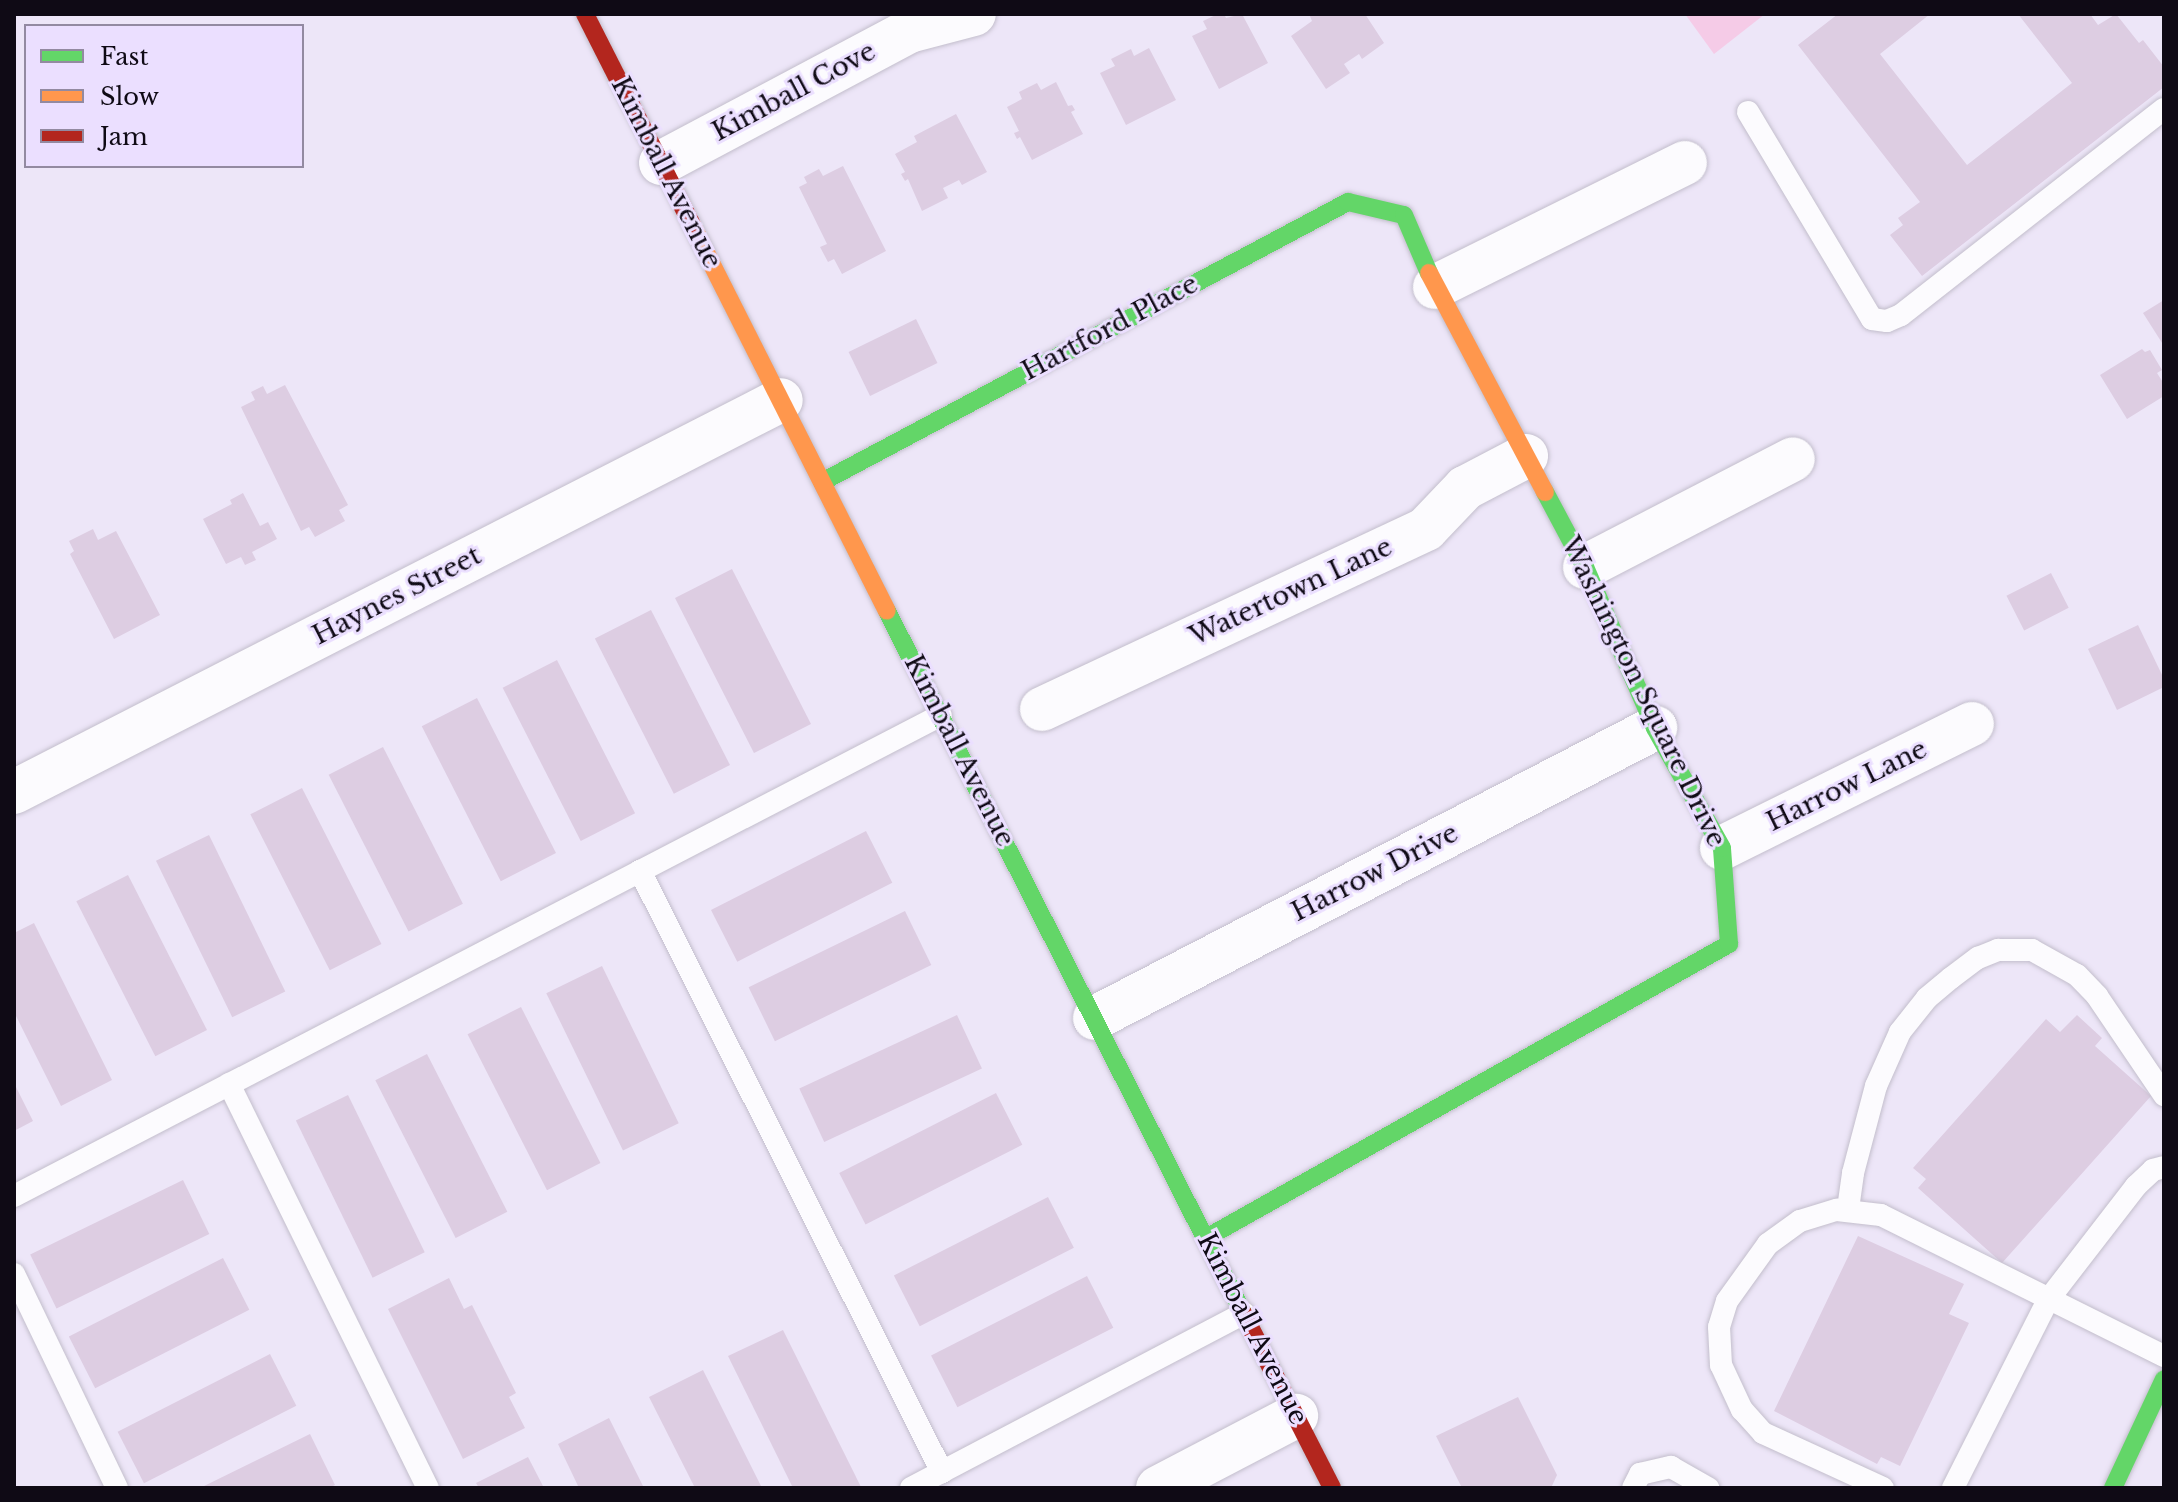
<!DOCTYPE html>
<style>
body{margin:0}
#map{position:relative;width:2178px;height:1502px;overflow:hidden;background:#ede6f8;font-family:"Libre Baskerville",serif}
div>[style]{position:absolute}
.green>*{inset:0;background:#f5cbe7}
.building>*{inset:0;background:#ddcde2;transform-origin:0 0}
.roads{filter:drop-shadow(0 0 2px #c3becc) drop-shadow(0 0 2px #c3becc)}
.lane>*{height:22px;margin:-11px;padding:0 11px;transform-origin:11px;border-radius:11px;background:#fcfbfe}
.street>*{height:44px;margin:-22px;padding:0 22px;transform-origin:22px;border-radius:22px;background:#fcfbfe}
.fast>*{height:18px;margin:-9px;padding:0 9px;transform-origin:9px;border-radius:9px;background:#63d668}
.slow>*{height:18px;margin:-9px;padding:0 9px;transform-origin:9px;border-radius:9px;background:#ff974d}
.jam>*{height:18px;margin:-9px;padding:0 9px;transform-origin:9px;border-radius:9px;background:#b3261e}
span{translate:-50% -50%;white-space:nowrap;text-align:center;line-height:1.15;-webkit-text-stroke:6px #ebdfff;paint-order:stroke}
.street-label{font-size:26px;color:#0f0a15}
.frame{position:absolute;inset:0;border:16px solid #0f0a15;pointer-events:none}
.legend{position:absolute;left:24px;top:24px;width:280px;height:144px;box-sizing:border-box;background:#ebdfff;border:2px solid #938aa1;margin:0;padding:10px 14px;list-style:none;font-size:24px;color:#0f0a15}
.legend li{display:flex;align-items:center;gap:16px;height:40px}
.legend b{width:40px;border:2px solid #938aa1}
</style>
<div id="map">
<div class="green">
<i style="clip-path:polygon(1685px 14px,1765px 14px,1714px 54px)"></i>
</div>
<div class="building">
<i style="clip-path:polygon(1218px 14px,1224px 14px,1226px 18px,1242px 14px,1268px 63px,1219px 89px,1192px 36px,1207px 29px,1203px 21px)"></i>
<i style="clip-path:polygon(1309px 14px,1365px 14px,1384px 43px,1362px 59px,1359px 54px,1344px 64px,1350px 73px,1326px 89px,1291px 36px,1312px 21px)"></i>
<i style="clip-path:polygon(1838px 14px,1930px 14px,1880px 54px,1967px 165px,2072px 83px,2018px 14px,2090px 14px,2098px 25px,2116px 14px,2139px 43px,2143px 40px,2164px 67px,2164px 87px,1922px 276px,1890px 235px,1903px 225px,1898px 218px,1920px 202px,1798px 45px)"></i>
<i style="clip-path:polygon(1149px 48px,1176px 100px,1126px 125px,1100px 73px,1115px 66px,1111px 59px,1131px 49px,1134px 56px)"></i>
<i style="clip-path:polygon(1056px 82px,1068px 106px,1072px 105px,1075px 110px,1071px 112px,1083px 134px,1032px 160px,1020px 137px,1017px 139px,1014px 133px,1019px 131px,1007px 107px,1022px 99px,1019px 92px,1037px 83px,1041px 90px)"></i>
<i style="clip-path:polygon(956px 114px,987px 172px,962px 185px,959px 180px,943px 188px,948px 198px,922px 211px,908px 179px,905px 181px,901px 174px,905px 172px,895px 154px,917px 142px,914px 136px)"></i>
<i style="clip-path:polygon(843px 166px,886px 251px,842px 274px,834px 259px,828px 262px,820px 247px,827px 244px,799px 187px,807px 183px,804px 177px,819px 169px,823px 176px)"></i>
<i style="clip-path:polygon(2164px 300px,2164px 346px,2143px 313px)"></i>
<i style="left:916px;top:319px;width:49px;height:75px;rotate:64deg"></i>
<i style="clip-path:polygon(2142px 349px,2145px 352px,2150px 350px,2162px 370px,2157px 373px,2164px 384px,2164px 396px,2127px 419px,2100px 375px)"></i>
<i style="clip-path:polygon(285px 385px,348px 505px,339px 510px,345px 521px,315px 537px,309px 527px,301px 531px,241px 407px,255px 400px,251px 392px,263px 386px,267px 394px)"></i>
<i style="clip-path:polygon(243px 493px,260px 526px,268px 522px,277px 539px,252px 552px,256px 560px,245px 565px,241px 557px,226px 564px,203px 519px,232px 504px,230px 500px)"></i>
<i style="clip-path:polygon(93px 529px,98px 540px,116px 531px,160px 615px,114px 639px,70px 554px,74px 551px,69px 541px)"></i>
<i style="left:732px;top:569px;width:174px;height:64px;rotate:63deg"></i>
<i style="left:2051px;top:573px;width:39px;height:50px;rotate:63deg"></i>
<i style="left:651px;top:610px;width:174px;height:63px;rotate:63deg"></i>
<i style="clip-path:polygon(2138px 625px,2164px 679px,2164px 687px,2117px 710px,2088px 649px)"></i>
<i style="left:557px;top:660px;width:172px;height:61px;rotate:63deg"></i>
<i style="left:477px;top:698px;width:174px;height:62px;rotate:63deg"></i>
<i style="left:383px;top:747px;width:176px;height:61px;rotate:63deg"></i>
<i style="left:302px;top:788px;width:175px;height:58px;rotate:63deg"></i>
<i style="left:866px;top:831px;width:58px;height:174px;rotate:63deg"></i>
<i style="left:209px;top:835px;width:174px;height:59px;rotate:64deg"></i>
<i style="left:128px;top:875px;width:174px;height:58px;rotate:63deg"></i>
<i style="left:905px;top:911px;width:60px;height:174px;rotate:64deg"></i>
<i style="clip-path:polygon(34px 923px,112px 1080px,61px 1106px,14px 1012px,14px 933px)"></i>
<i style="left:602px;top:966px;width:175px;height:62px;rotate:64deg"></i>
<i style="left:521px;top:1007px;width:175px;height:60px;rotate:63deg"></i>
<i style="left:957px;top:1015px;width:59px;height:174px;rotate:65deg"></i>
<i style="clip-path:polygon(2077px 1015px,2102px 1038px,2095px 1046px,2151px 1096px,2002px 1263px,1918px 1188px,1926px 1179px,1913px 1168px,2046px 1019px,2060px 1032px)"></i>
<i style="left:427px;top:1054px;width:177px;height:58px;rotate:63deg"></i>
<i style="clip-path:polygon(14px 1083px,33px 1121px,14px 1131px)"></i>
<i style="left:996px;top:1093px;width:58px;height:176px;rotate:63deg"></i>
<i style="left:348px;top:1095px;width:175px;height:58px;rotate:64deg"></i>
<i style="left:183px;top:1180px;width:60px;height:170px;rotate:64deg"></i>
<i style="left:1048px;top:1197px;width:57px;height:173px;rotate:63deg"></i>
<i style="clip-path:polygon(1858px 1236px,1964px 1284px,1949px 1314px,1969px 1323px,1900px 1466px,1881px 1457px,1877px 1464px,1774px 1411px)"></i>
<i style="left:223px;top:1258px;width:58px;height:173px;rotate:63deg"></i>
<i style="left:1087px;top:1276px;width:58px;height:175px;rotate:63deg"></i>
<i style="clip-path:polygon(449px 1278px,464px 1309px,472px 1305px,516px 1393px,509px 1397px,525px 1428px,463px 1459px,388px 1309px)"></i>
<i style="clip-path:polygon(783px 1330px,861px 1487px,859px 1488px,793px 1488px,728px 1356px)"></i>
<i style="left:270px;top:1354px;width:58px;height:171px;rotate:63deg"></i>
<i style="clip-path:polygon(703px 1370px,762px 1488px,695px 1488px,649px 1397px)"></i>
<i style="clip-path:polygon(1518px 1397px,1557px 1475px,1551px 1488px,1462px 1488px,1436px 1436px)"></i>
<i style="clip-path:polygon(609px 1418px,644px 1488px,579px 1488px,558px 1444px)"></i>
<i style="clip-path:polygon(310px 1434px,335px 1485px,329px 1488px,200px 1488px)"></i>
<i style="clip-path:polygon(528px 1457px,544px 1488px,479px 1488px,476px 1483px)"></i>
</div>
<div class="roads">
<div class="lane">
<i style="left:1748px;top:112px;width:241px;rotate:59.1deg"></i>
<i style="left:1872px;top:319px;width:15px;rotate:8deg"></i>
<i style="left:1887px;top:321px;width:15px;rotate:-23deg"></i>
<i style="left:1901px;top:315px;width:334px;rotate:-38.1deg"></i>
<i style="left:640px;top:871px;width:673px;rotate:63.32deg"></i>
<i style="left:229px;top:1084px;width:450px;rotate:63.8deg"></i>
<i style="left:14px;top:1196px;width:1044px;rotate:-27.42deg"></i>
<i style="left:1848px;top:1209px;width:36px;rotate:-82deg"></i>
<i style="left:1853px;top:1173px;width:90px;rotate:-75.2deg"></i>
<i style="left:1876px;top:1086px;width:59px;rotate:-66deg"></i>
<i style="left:1900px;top:1032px;width:43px;rotate:-51.5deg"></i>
<i style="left:1927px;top:998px;width:31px;rotate:-40deg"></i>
<i style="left:1951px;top:978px;width:34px;rotate:-37deg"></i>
<i style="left:1978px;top:958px;width:22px;rotate:-22deg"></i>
<i style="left:1998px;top:950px;width:34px"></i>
<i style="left:2032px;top:950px;width:51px;rotate:29.1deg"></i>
<i style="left:2077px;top:975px;width:29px;rotate:46deg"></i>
<i style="left:2097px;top:996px;width:120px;rotate:55.9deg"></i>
<i style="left:14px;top:1274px;width:237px;rotate:64.3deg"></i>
<i style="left:911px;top:1488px;width:376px;rotate:-27.7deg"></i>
<i style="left:1633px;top:1488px;width:16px;rotate:-63deg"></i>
<i style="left:1640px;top:1474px;width:32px;rotate:-13deg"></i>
<i style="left:1671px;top:1467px;width:43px;rotate:29.6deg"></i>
<i style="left:1883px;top:1488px;width:132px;rotate:-155.4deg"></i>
<i style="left:1763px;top:1433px;width:31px;rotate:-132deg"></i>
<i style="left:1742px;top:1410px;width:50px;rotate:-115deg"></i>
<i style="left:1721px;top:1365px;width:38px;rotate:-93deg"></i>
<i style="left:1719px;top:1327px;width:27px;rotate:-73deg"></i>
<i style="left:1727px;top:1301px;width:70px;rotate:-54.3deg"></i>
<i style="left:1768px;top:1244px;width:39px;rotate:-36deg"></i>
<i style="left:1800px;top:1221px;width:39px;rotate:-17deg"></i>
<i style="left:1837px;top:1210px;width:44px;rotate:6.5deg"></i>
<i style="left:1881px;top:1215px;width:316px;rotate:26.5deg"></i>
<i style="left:1953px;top:1488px;width:211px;rotate:-63.2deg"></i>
<i style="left:2048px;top:1300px;width:144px;rotate:-52.3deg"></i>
<i style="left:2136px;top:1186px;width:23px;rotate:-43deg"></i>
<i style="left:2153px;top:1170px;width:11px;rotate:-15deg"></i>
</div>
<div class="street">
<i style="left:661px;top:163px;width:281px;rotate:-28deg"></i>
<i style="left:909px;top:31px;width:67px;rotate:-14.7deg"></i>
<i style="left:1435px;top:287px;width:279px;rotate:-26.4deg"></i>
<i style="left:1585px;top:567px;width:234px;rotate:-27.4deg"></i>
<i style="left:1042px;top:709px;width:424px;rotate:-25.1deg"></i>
<i style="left:1426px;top:529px;width:57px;rotate:-46.4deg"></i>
<i style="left:1465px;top:488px;width:69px;rotate:-27.7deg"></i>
<i style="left:14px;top:792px;width:861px;rotate:-27.07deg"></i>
<i style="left:1722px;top:848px;width:279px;rotate:-26.4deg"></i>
<i style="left:1095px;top:1018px;width:631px;rotate:-27.38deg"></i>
<i style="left:1158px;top:1488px;width:156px;rotate:-27.6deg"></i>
</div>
<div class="fast">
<i style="left:822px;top:482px;width:596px;rotate:-28.03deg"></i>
<i style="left:1348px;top:202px;width:57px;rotate:13.1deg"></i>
<i style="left:1404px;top:215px;width:63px;rotate:66.7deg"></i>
<i style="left:887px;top:611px;width:787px;rotate:63.11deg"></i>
<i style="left:1206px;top:1238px;width:600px;rotate:-29.34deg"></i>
<i style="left:1729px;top:944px;width:96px;rotate:-94.2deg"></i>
<i style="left:1722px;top:848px;width:137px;rotate:-119.2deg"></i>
<i style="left:1655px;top:728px;width:176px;rotate:-113.5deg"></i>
<i style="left:1585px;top:567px;width:85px;rotate:-118.1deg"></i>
<i style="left:2113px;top:1488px;width:120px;rotate:-64.9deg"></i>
</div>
<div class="slow">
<i style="left:692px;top:225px;width:432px;rotate:63.2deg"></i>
<i style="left:1429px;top:273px;width:248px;rotate:62.1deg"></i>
</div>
<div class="jam">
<i style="left:585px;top:14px;width:237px;rotate:63.1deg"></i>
<i style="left:1243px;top:1313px;width:196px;rotate:63deg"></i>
</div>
</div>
<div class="street-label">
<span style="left:794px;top:92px;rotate:-28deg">Kimball Cove</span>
<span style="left:666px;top:173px;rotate:63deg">Kimball Avenue</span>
<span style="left:1110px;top:328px;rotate:-28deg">Hartford Place</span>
<span style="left:1291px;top:592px;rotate:-25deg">Watertown Lane</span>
<span style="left:397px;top:596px;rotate:-27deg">Haynes Street</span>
<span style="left:1643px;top:692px;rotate:64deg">Washington Square Drive</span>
<span style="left:959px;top:751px;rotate:63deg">Kimball Avenue</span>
<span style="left:1847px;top:786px;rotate:-26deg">Harrow Lane</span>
<span style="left:1375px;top:873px;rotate:-27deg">Harrow Drive</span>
<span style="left:1252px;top:1329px;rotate:63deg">Kimball Avenue</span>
</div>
<div class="frame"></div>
<ul class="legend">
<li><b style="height:10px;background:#63d668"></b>Fast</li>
<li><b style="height:10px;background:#ff974d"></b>Slow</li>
<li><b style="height:10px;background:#b3261e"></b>Jam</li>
</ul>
</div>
